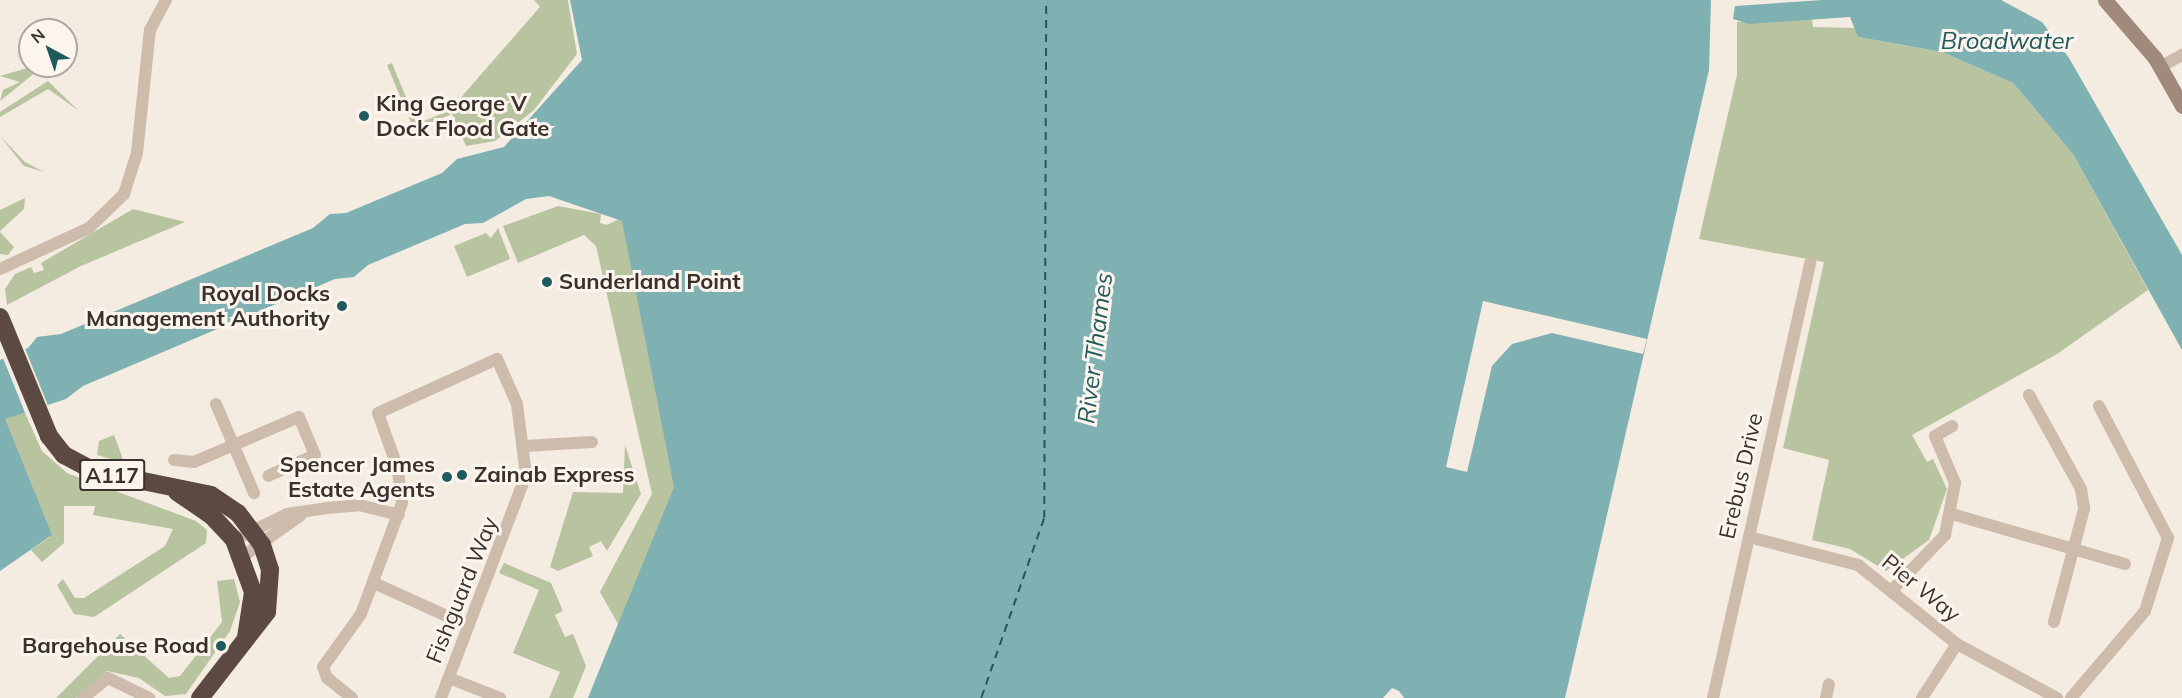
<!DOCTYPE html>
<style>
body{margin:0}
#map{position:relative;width:2182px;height:698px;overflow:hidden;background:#f4ebe1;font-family:Mulish,sans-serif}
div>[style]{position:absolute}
.green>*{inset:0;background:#b8c4a0}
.water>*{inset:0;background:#7fb0b2}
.pier>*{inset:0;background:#f4ebe1;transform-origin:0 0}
.ferry>*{height:1.5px;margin-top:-0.75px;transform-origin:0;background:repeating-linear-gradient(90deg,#1f5a5e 0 8px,transparent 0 14px)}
.street>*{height:12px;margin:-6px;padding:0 6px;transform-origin:6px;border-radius:6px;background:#cdbbac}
.secondary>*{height:15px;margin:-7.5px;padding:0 7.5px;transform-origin:7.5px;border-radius:7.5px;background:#a18a7d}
.highway>*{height:18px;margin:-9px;padding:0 9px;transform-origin:9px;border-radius:9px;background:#5c4a42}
.dots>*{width:16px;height:16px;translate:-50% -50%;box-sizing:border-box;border:3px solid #fbf5ee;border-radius:50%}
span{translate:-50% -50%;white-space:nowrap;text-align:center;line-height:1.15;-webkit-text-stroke:6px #fbf5ee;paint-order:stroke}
.shield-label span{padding:2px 4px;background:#fbf5ee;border:2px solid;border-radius:4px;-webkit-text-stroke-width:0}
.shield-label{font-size:21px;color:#3b302b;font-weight:700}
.poi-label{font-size:22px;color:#3b302b;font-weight:700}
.left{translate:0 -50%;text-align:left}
.right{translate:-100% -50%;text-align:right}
.street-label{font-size:22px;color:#3b302b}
.water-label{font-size:24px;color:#1f5a5e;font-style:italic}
.north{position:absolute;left:18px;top:18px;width:60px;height:60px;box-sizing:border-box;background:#fbf5ee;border:2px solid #aea6a0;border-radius:50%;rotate:320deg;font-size:16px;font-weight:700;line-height:24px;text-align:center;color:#3b302b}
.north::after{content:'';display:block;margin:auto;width:21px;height:27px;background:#1f5a5e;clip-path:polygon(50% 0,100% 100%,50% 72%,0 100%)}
</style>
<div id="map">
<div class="green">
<i style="clip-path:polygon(534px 0,568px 0,577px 54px,534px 110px,495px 141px,466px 146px,452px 114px,414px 130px,387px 65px,392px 63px,417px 124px,450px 110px,540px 7px)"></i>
<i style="clip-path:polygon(1812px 18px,1813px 27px,1857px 28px,1858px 37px,1942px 52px,2013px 83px,2073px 154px,2148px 290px,2057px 354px,1912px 435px,1927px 462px,1933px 459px,1947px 489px,1929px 540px,1886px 571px,1850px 549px,1812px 540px,1829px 460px,1783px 448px,1824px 262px,1699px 239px,1737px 75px,1737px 22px)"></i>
<i style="clip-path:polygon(34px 66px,59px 66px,61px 73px,41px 68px,0 101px,3px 90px,20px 82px,0 76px)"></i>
<i style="clip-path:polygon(48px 81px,79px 111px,48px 89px,0 117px,0 112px)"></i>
<i style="clip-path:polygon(0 136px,25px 162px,44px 172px,24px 166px)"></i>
<i style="clip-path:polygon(25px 198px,24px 209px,0 231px,0 210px)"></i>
<i style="clip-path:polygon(558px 206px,601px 214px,600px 223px,607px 225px,619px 219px,616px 215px,750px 331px,588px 698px,618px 624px,600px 592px,652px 494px,596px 246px,584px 235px,518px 263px,503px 226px)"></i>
<i style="clip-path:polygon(133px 209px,185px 222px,81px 266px,7px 305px,5px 289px,15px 274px,31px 267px,34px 273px,44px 270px,41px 263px)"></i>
<i style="clip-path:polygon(498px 228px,510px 259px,467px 277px,454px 246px,486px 233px,491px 238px)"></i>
<i style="clip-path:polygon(0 232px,14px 247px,8px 255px,0 254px)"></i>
<i style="clip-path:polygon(24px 411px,42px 451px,67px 473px,196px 521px,207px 530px,206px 543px,94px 617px,74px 614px,57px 585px,63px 579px,75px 598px,84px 598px,165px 546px,173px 529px,93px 515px,95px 506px,64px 506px,64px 543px,42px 562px,31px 550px,50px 537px,49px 531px,4px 425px,5px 419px)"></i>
<i style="clip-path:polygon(114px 435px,124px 462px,143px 468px,97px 455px,99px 441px)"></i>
<i style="clip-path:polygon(625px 445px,641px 494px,607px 551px,601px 541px,589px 547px,593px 556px,558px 571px,550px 567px,573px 492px,623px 493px)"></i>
<i style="clip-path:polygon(504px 563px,551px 583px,563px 611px,555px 615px,565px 637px,573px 634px,586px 666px,573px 698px,549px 698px,560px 672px,513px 653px,539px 590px,499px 573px)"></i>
<i style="clip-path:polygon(234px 579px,240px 602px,230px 631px,186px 694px,165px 696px,139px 678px,107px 671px,76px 698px,56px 698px,120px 634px,169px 678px,180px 676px,222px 622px,217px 581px)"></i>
</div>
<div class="water">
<i style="clip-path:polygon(570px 0,1711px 0,1709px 70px,1565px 698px,588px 698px,674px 487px,622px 221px,549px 196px,526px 199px,483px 223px,465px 224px,368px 265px,354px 277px,335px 279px,83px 386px,66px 399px,5px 419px,52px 535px,0 571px,0 360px,28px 348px,37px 337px,61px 334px,313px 228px,330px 214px,346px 213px,442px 173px,457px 159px,504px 147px,582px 60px)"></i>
<i style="clip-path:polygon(1823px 0,2001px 0,2042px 22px,2069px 58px,2182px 255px,2182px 350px,2073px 154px,2013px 83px,1942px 52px,1858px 37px,1850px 17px,1749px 24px,1733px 19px,1735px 6px)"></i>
</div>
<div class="pier">
<i style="clip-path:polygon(1483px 301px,1647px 339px,1643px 354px,1552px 333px,1512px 344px,1492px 366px,1467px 472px,1446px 467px)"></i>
<i style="left:24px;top:346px;width:63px;height:24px;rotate:68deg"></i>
<i style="clip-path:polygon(1392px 688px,1399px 691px,1404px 698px,1383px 698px)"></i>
</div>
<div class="ferry">
<i style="left:981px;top:698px;width:191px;rotate:-70.7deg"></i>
<i style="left:1044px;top:518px;width:518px;rotate:-89.78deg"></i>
</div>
<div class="street">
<i style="left:2160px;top:67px;width:25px;rotate:-29deg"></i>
<i style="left:0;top:269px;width:98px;rotate:-24.7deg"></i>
<i style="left:89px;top:228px;width:49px;rotate:-44.2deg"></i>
<i style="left:124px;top:194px;width:43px;rotate:-72.4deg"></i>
<i style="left:137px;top:153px;width:124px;rotate:-84deg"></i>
<i style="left:150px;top:30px;width:34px;rotate:-62deg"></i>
<i style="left:2029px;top:395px;width:107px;rotate:61deg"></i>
<i style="left:2081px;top:489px;width:20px;rotate:81deg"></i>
<i style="left:2084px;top:509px;width:117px;rotate:104.9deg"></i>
<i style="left:216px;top:404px;width:97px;rotate:66.9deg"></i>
<i style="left:525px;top:446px;width:67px;rotate:-3.4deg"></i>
<i style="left:174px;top:460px;width:20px;rotate:6deg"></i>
<i style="left:194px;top:462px;width:114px;rotate:-23.2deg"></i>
<i style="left:299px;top:417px;width:41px;rotate:67.2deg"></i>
<i style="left:315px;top:455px;width:51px;rotate:155.9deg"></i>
<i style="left:1952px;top:514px;width:180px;rotate:16.1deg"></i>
<i style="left:1749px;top:537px;width:113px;rotate:14.4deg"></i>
<i style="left:1858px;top:565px;width:127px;rotate:38.6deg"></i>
<i style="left:1957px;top:644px;width:114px;rotate:28.4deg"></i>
<i style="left:234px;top:540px;width:59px;rotate:-26.1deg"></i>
<i style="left:287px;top:514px;width:40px;rotate:-8.5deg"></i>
<i style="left:327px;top:508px;width:32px;rotate:-5deg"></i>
<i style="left:359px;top:505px;width:41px;rotate:14deg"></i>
<i style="left:242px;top:557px;width:72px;rotate:-35.4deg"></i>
<i style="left:374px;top:583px;width:104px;rotate:24.4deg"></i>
<i style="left:1891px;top:591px;width:78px;rotate:-46deg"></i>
<i style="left:1945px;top:535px;width:53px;rotate:-79.1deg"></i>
<i style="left:1955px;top:483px;width:51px;rotate:-113.1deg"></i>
<i style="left:1935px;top:436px;width:20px;rotate:-30deg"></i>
<i style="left:449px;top:678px;width:55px;rotate:21.4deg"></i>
<i style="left:83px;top:698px;width:32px;rotate:-39deg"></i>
<i style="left:108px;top:678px;width:46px;rotate:26deg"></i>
<i style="left:352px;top:698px;width:32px;rotate:-141deg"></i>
<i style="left:327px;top:678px;width:12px;rotate:-110deg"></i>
<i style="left:323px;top:667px;width:65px;rotate:-54.4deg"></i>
<i style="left:361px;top:614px;width:118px;rotate:-69.7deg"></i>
<i style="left:402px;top:503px;width:34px;rotate:-97deg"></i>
<i style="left:398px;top:469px;width:59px;rotate:-109.7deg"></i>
<i style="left:378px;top:413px;width:131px;rotate:-24.4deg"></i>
<i style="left:497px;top:359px;width:49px;rotate:66deg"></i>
<i style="left:517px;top:404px;width:72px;rotate:82.8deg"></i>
<i style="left:526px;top:475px;width:239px;rotate:110.9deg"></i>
<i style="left:1713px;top:698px;width:446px;rotate:-77.4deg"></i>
<i style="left:1826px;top:698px;width:14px;rotate:-78deg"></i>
<i style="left:1922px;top:698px;width:64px;rotate:-57.1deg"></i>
<i style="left:2071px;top:698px;width:114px;rotate:-49.6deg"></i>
<i style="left:2145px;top:611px;width:77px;rotate:-72.5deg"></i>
<i style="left:2168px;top:538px;width:149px;rotate:-117.6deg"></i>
</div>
<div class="secondary">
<i style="left:2105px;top:0;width:77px;rotate:49.2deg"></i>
<i style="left:2155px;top:58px;width:55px;rotate:60.6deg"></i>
</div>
<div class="highway">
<i style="left:0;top:317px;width:129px;rotate:67.6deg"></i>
<i style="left:49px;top:436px;width:24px;rotate:52deg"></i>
<i style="left:64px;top:455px;width:34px;rotate:28deg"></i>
<i style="left:94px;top:471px;width:119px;rotate:11.6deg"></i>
<i style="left:211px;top:495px;width:32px;rotate:34deg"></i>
<i style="left:238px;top:513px;width:40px;rotate:53deg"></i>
<i style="left:262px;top:545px;width:26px;rotate:72deg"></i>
<i style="left:270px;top:570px;width:42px;rotate:94.1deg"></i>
<i style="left:267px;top:612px;width:109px;rotate:127.9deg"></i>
<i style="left:177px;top:492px;width:42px;rotate:34.4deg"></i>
<i style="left:212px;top:516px;width:33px;rotate:47deg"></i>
<i style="left:234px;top:540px;width:55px;rotate:69.9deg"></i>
<i style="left:253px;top:592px;width:47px;rotate:98.7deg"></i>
</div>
<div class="dots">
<i style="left:364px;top:116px;background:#1f5a5e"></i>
<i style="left:547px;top:282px;background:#1f5a5e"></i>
<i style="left:342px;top:306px;background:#1f5a5e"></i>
<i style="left:462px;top:475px;background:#1f5a5e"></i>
<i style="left:447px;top:477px;background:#1f5a5e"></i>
<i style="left:221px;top:646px;background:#1f5a5e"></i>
</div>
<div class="shield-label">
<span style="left:112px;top:475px">A117</span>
</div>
<div class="poi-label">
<span class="left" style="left:376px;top:116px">King George V<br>Dock Flood Gate</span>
<span class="left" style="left:559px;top:282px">Sunderland Point</span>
<span class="right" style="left:330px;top:306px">Royal Docks<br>Management Authority</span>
<span class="right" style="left:435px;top:477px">Spencer James<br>Estate Agents</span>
<span class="left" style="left:474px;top:475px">Zainab Express</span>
<span class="right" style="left:209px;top:646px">Bargehouse Road</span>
</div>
<div class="street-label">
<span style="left:1741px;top:476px;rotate:-77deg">Erebus Drive</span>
<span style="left:1921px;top:588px;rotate:39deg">Pier Way</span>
<span style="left:462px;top:590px;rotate:-68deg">Fishguard Way</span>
</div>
<div class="water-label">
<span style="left:2007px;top:41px">Broadwater</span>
<span style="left:1095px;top:348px;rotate:-83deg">River Thames</span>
</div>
<div class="north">N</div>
</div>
